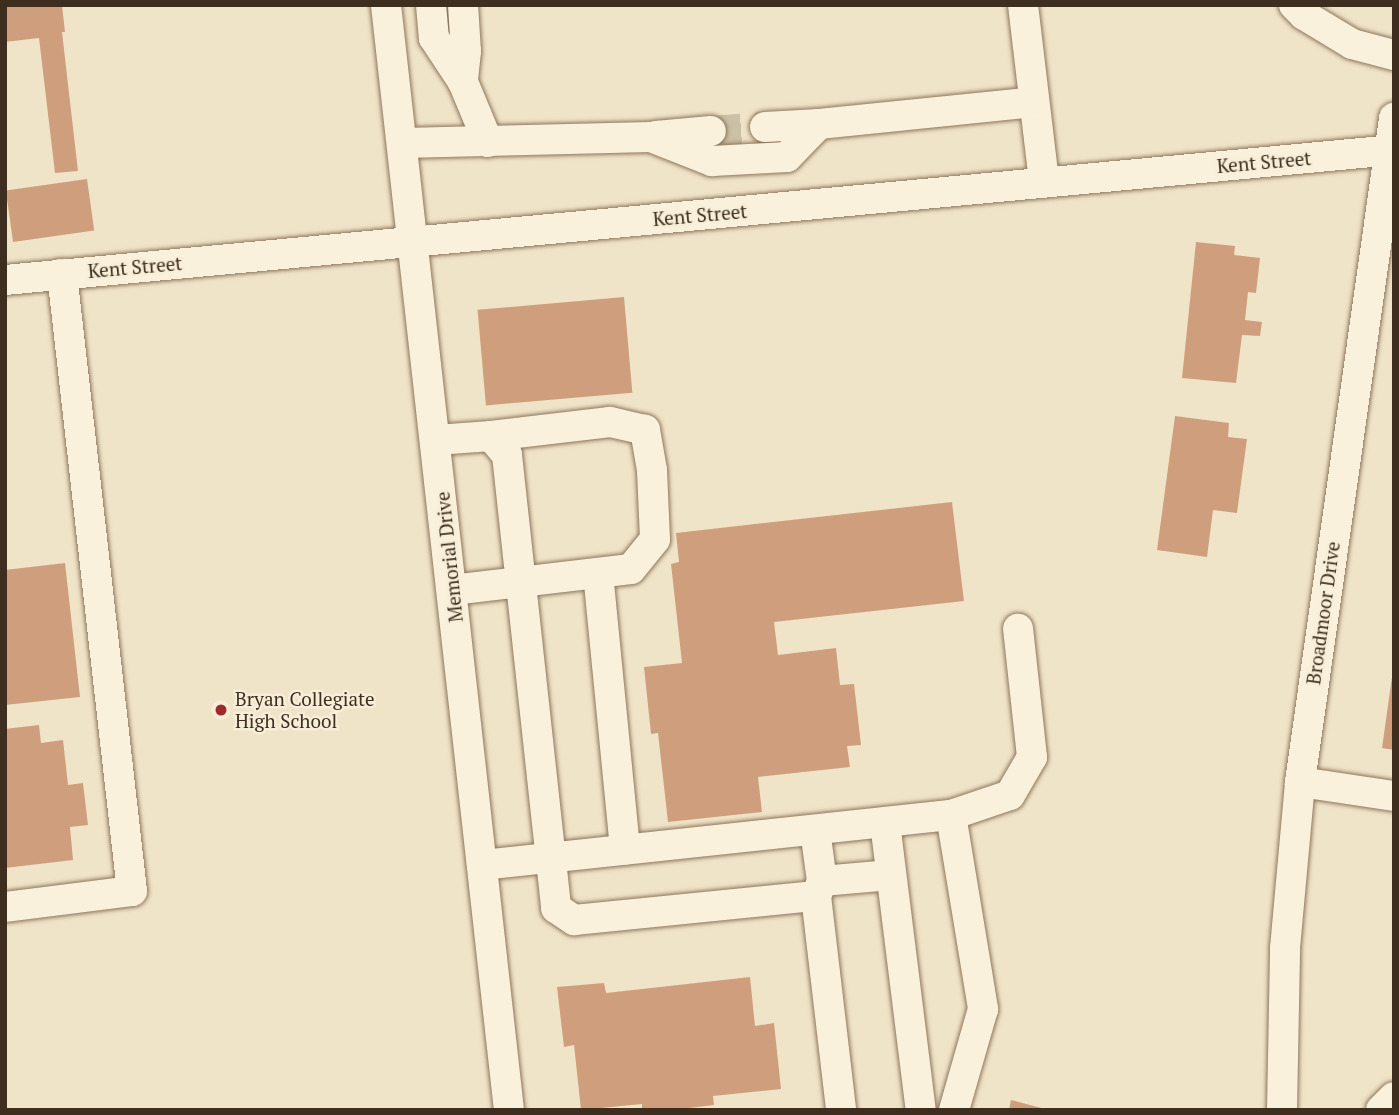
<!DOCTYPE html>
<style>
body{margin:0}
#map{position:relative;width:1399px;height:1115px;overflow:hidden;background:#f0e4c8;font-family:"PT Serif",serif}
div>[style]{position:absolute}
.building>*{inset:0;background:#cf9f7d;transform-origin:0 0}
.minor-tunnel>*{height:30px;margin-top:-15px;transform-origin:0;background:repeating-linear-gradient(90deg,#ccc0a6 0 30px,transparent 0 45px)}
.roads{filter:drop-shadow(0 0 2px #8d765c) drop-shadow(0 0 2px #8d765c)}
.minor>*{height:30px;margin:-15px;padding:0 15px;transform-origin:15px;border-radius:15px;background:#faf1dc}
.dots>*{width:19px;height:19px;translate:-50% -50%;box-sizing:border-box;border:4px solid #f7eed8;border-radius:50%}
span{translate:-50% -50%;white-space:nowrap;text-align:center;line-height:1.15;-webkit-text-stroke:5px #f7eed8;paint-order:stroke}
.street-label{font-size:19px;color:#3d2e20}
.poi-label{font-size:19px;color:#3d2e20}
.left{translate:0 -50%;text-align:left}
.frame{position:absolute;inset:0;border:7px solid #3d2e20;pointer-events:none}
</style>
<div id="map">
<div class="building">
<i style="clip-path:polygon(5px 5px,62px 5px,65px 32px,62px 32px,78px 171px,55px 173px,39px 38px,5px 42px)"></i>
<i style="left:87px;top:179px;width:52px;height:82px;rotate:82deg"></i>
<i style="clip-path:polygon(1196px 242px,1235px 246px,1234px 255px,1260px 258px,1256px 293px,1248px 292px,1245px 320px,1262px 322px,1260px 336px,1242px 335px,1236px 383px,1182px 378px)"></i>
<i style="left:624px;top:297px;width:96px;height:147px;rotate:85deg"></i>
<i style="clip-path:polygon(1175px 416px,1229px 423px,1228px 437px,1247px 439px,1237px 513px,1213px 510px,1207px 557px,1157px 550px)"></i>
<i style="clip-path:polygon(952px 502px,964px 601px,774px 622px,778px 655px,836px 648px,840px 685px,854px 684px,861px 745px,847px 746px,850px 767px,758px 777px,762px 812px,668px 822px,658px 733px,651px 734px,644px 667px,682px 663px,671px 564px,679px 562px,676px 533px)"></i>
<i style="clip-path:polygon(65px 563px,80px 697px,5px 705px,5px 570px)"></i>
<i style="clip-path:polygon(1392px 677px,1394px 677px,1394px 750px,1382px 748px)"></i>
<i style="clip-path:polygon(39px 725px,41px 743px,63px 740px,68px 785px,83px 783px,88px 825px,70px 827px,73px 860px,5px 868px,5px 729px)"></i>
<i style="clip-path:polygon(750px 977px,755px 1026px,774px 1023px,781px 1089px,713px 1096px,714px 1105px,673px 1110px,642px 1110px,642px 1104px,581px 1110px,574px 1045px,564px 1047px,557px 987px,604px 983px,606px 993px)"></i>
<i style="clip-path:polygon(1011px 1100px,1045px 1109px,1044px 1110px,1009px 1110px)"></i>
</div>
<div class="minor-tunnel">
<i style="left:711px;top:131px;width:54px;rotate:-4.2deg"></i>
</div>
<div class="roads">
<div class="minor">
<i style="left:386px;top:5px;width:1112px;rotate:83.65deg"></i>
<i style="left:431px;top:5px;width:33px;rotate:85deg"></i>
<i style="left:434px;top:38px;width:53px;rotate:56.6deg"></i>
<i style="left:463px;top:82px;width:65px;rotate:67.4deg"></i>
<i style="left:463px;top:5px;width:46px;rotate:86.3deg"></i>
<i style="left:466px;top:51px;width:31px;rotate:96deg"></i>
<i style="left:1023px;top:5px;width:178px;rotate:83.2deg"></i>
<i style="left:1294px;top:5px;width:14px;rotate:45deg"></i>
<i style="left:1304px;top:15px;width:56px;rotate:31.1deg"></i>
<i style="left:1352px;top:44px;width:43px;rotate:14.7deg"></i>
<i style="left:765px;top:127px;width:54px;rotate:-3.2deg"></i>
<i style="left:656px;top:136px;width:55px;rotate:-5.2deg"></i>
<i style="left:403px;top:143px;width:248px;rotate:-1.4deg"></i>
<i style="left:651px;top:137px;width:66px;rotate:21.5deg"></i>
<i style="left:712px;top:161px;width:75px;rotate:-3.1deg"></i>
<i style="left:787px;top:157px;width:46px;rotate:-45.9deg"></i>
<i style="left:819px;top:124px;width:216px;rotate:-5.8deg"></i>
<i style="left:5px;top:280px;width:1395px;rotate:-5.35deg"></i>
<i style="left:436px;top:440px;width:55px;rotate:-4.2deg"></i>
<i style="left:491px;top:436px;width:25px;rotate:50deg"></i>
<i style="left:507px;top:455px;width:456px;rotate:83.8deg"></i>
<i style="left:556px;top:908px;width:22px;rotate:34deg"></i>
<i style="left:574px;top:920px;width:243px;rotate:-5.7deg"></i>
<i style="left:816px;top:896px;width:215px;rotate:83.3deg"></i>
<i style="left:598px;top:573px;width:278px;rotate:84.4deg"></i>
<i style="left:452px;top:590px;width:180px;rotate:-6.7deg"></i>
<i style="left:631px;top:569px;width:38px;rotate:-51deg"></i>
<i style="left:655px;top:539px;width:69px;rotate:-92.5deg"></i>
<i style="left:652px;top:470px;width:41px;rotate:-99.9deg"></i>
<i style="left:645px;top:430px;width:36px;rotate:-167deg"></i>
<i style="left:610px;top:422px;width:120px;rotate:173.3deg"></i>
<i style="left:1300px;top:782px;width:95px;rotate:8.5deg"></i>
<i style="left:951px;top:815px;width:197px;rotate:80.6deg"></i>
<i style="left:983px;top:1009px;width:105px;rotate:106deg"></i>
<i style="left:885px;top:823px;width:289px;rotate:82.9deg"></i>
<i style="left:815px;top:830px;width:51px;rotate:82.2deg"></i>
<i style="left:482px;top:865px;width:472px;rotate:-6.1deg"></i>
<i style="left:951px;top:815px;width:62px;rotate:-18.7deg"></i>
<i style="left:1010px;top:795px;width:44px;rotate:-59.9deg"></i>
<i style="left:1032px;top:757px;width:129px;rotate:-96.2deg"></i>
<i style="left:816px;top:896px;width:16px;rotate:-68deg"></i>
<i style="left:822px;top:881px;width:69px;rotate:-5deg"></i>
<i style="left:5px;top:907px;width:128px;rotate:-7.2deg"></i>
<i style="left:132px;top:891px;width:621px;rotate:-96.47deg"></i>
<i style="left:1282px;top:1110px;width:162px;rotate:-88.9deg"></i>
<i style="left:1285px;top:948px;width:167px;rotate:-84.8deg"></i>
<i style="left:1300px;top:782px;width:671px;rotate:-81.94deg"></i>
<i style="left:1381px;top:1110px;width:18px;rotate:-45deg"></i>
</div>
</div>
<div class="dots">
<i style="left:221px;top:710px;background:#9e2a2b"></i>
</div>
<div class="street-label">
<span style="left:1264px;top:162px;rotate:-5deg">Kent Street</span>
<span style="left:700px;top:215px;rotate:-5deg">Kent Street</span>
<span style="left:135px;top:267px;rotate:-5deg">Kent Street</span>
<span style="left:449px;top:557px;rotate:-96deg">Memorial Drive</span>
<span style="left:1323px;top:613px;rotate:-82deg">Broadmoor Drive</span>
</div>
<div class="poi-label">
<span class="left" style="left:235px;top:710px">Bryan Collegiate<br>High School</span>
</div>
<div class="frame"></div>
</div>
